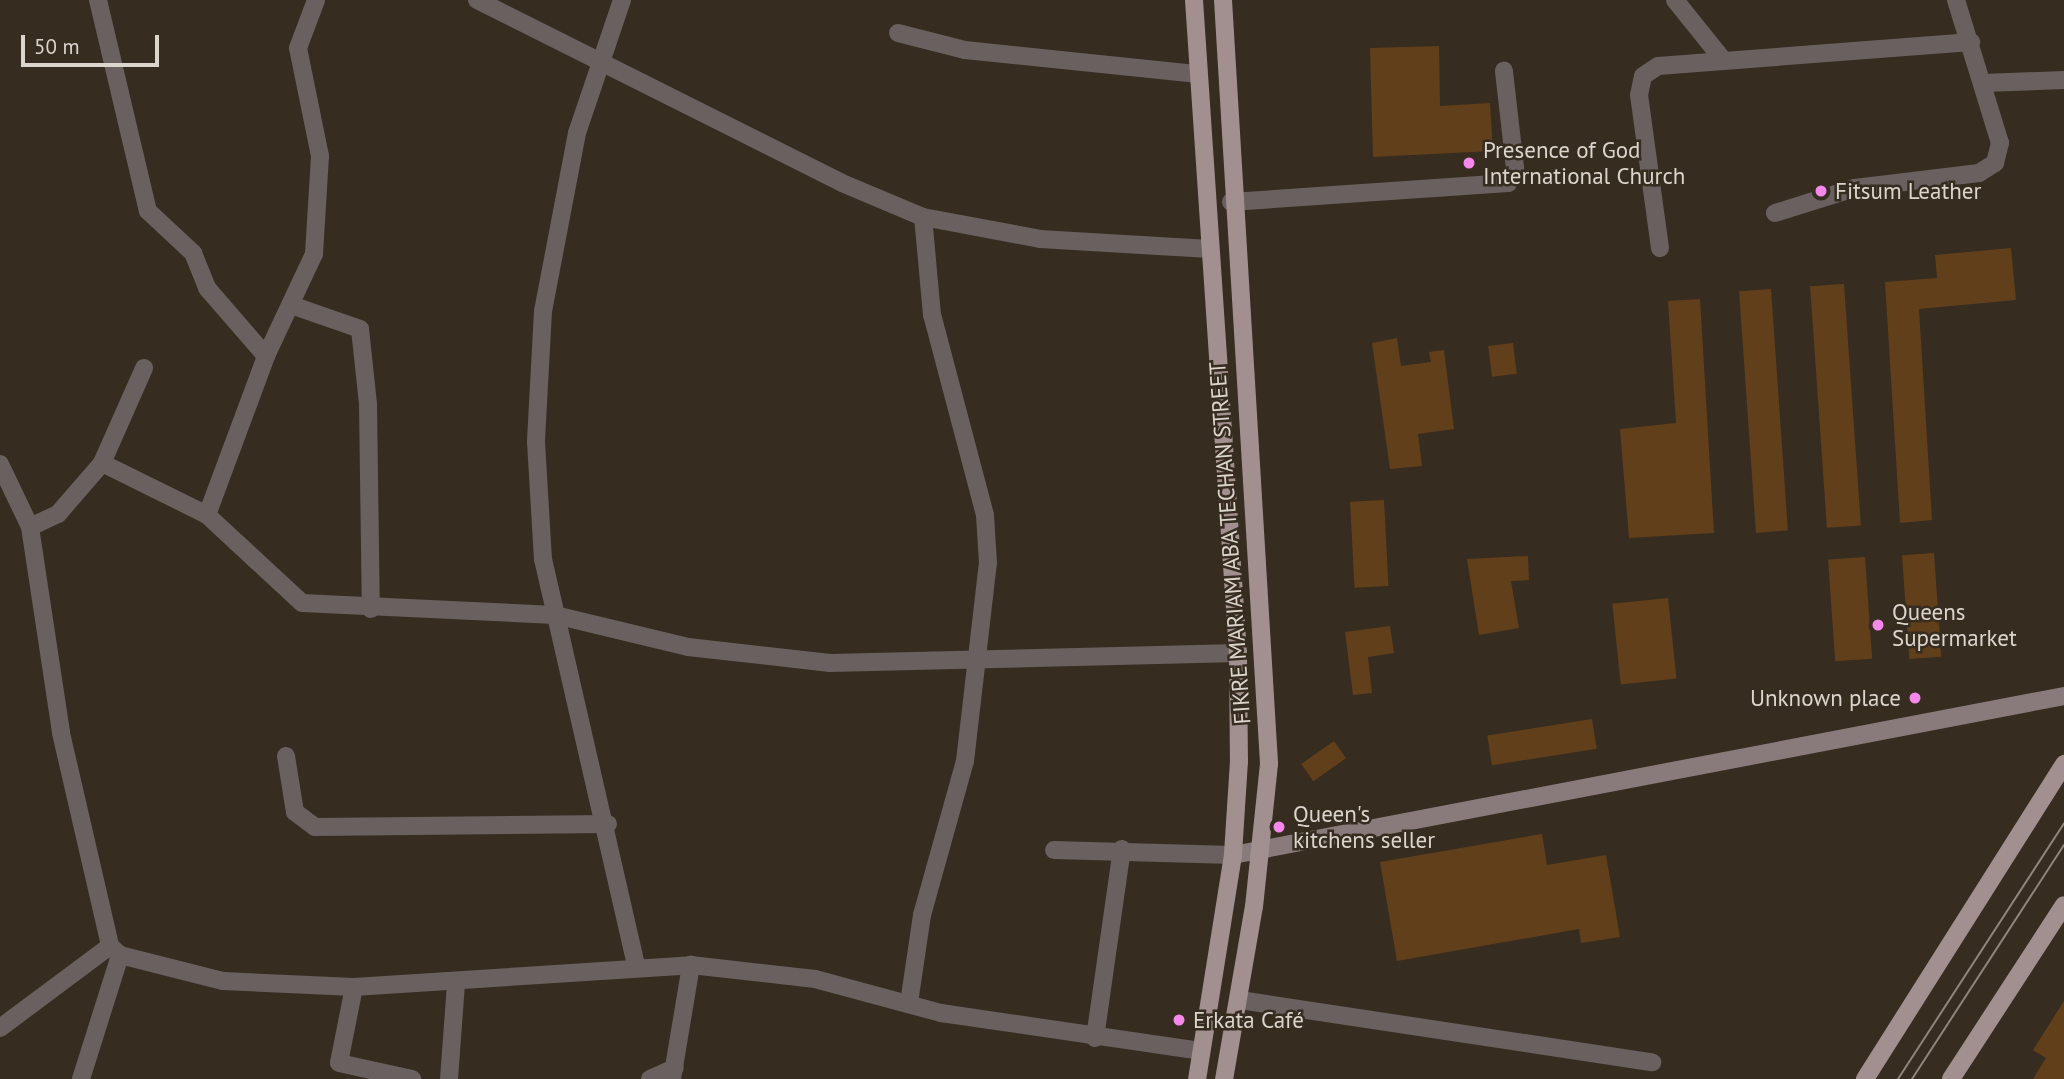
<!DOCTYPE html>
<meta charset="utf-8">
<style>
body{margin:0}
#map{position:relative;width:2064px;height:1079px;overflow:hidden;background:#362c20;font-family:"PT Sans",sans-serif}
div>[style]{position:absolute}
.building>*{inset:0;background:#623f1b;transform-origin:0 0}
.street>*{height:18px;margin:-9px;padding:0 9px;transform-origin:9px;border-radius:9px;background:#69605f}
.secondary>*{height:18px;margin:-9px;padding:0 9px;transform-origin:9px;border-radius:9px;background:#897b7b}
.primary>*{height:18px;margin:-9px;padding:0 9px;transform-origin:9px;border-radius:9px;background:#a29090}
.tram>*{height:2px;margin:-1px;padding:0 1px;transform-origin:1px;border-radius:1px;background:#8e857c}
.dots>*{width:19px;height:19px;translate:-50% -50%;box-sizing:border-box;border:4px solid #362c20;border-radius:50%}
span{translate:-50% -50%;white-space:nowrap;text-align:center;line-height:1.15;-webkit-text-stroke:5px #362c20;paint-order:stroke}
.poi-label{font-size:23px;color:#dcd5ce}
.left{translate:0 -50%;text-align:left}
.right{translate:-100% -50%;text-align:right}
.street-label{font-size:23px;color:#dcd5ce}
.scale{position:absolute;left:21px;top:35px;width:138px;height:32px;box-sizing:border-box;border:4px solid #dcd5ce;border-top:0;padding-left:9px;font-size:21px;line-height:24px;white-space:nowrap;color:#dcd5ce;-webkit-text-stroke:5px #362c20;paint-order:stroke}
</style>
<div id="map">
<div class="building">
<i style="clip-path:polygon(1439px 46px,1440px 106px,1490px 103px,1493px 151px,1373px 157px,1370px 48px)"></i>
<i style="clip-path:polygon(2011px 248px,2016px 300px,1919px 309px,1932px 520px,1900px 523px,1885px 282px,1937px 278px,1935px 255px)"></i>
<i style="left:1844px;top:284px;width:242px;height:34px;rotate:86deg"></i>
<i style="left:1771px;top:289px;width:242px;height:32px;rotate:86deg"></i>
<i style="clip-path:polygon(1700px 299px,1714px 533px,1629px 538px,1620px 429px,1676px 423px,1668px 301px)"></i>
<i style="clip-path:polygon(1397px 338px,1401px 366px,1431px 362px,1429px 352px,1444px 350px,1454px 429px,1418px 434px,1422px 466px,1390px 469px,1372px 343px)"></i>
<i style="left:1513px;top:343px;width:31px;height:25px;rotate:83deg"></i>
<i style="left:1384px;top:500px;width:86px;height:34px;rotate:87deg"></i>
<i style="left:1934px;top:553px;width:104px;height:32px;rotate:86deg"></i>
<i style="clip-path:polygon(1528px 556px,1529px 580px,1511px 581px,1519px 628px,1479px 635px,1467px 559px)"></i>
<i style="left:1865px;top:557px;width:102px;height:37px;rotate:86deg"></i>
<i style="left:1668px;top:598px;width:81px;height:56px;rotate:84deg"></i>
<i style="clip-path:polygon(1390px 626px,1394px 653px,1368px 657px,1372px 693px,1353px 695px,1345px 632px)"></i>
<i style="left:1592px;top:719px;width:30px;height:106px;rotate:81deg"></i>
<i style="left:1334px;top:741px;width:21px;height:40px;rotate:55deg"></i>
<i style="clip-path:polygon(1542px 834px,1547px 865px,1606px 855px,1620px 937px,1581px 943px,1579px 929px,1397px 961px,1380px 862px)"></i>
<i style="clip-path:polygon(2064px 1001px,2064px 1079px,2033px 1079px,2046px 1058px,2033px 1050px)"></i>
</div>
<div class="street">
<i style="left:98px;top:0;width:217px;rotate:76.7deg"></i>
<i style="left:148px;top:211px;width:62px;rotate:43deg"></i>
<i style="left:193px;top:253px;width:38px;rotate:68deg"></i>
<i style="left:207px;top:288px;width:90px;rotate:49.1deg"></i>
<i style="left:477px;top:0;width:408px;rotate:26.6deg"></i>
<i style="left:842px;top:183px;width:88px;rotate:22.8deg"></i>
<i style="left:923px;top:217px;width:119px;rotate:10.6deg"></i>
<i style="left:1040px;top:239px;width:170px;rotate:3.4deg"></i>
<i style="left:622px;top:0;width:140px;rotate:108.7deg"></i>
<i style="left:577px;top:133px;width:181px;rotate:100.8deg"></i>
<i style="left:543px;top:311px;width:131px;rotate:93.1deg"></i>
<i style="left:536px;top:442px;width:117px;rotate:86.6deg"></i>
<i style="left:543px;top:559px;width:417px;rotate:77.1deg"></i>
<i style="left:1675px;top:0;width:78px;rotate:51.2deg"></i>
<i style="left:1724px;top:61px;width:248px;rotate:-4.4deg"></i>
<i style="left:898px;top:33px;width:69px;rotate:14.2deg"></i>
<i style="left:965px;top:50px;width:232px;rotate:5.9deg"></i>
<i style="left:1983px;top:83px;width:81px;rotate:-2.1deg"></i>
<i style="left:1231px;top:202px;width:278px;rotate:-3.9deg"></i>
<i style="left:1508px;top:183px;width:17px;rotate:-65deg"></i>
<i style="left:1515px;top:168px;width:98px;rotate:-96.5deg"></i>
<i style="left:1775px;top:213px;width:84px;rotate:-17.4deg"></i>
<i style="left:1855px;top:188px;width:125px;rotate:-6.9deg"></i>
<i style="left:1979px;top:173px;width:19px;rotate:-32deg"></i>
<i style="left:1995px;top:163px;width:21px;rotate:-76deg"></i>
<i style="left:2000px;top:143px;width:150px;rotate:-107.1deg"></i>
<i style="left:1660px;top:248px;width:154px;rotate:-97.8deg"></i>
<i style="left:1639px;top:95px;width:19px;rotate:-78deg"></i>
<i style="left:1643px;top:76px;width:18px;rotate:-34deg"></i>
<i style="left:1658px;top:66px;width:66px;rotate:-4.3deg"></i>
<i style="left:294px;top:306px;width:70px;rotate:19.2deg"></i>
<i style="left:360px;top:329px;width:75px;rotate:83.9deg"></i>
<i style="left:368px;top:404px;width:205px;rotate:89.2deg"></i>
<i style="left:102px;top:463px;width:117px;rotate:26.3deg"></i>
<i style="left:207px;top:515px;width:129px;rotate:42.8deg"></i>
<i style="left:302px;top:603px;width:253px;rotate:2.7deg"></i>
<i style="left:555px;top:615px;width:137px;rotate:13.5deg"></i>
<i style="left:688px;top:647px;width:143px;rotate:6.4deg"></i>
<i style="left:830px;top:663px;width:408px;rotate:-1.4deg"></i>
<i style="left:0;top:464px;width:70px;rotate:64.5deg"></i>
<i style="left:30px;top:527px;width:208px;rotate:81.4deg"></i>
<i style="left:61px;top:733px;width:219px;rotate:77deg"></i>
<i style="left:110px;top:946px;width:13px;rotate:42deg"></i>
<i style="left:120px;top:955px;width:106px;rotate:14.2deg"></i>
<i style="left:223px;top:981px;width:131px;rotate:2.6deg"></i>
<i style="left:354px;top:987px;width:338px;rotate:-3.7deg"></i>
<i style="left:691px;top:965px;width:125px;rotate:6.4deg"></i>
<i style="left:815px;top:979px;width:131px;rotate:15.1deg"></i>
<i style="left:941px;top:1013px;width:262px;rotate:8.3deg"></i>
<i style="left:207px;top:515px;width:170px;rotate:-69.6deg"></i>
<i style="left:266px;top:356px;width:113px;rotate:-64.8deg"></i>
<i style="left:314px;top:254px;width:98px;rotate:-86.5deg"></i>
<i style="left:320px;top:156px;width:110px;rotate:-101.5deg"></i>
<i style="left:298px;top:48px;width:51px;rotate:-69.4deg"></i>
<i style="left:30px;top:527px;width:31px;rotate:-25deg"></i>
<i style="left:58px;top:514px;width:67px;rotate:-49.2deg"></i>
<i style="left:102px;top:463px;width:104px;rotate:-66.1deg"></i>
<i style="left:286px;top:756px;width:57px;rotate:80.9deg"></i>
<i style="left:295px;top:812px;width:25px;rotate:37deg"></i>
<i style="left:315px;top:827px;width:293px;rotate:-0.6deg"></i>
<i style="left:1054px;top:850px;width:179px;rotate:1.6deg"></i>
<i style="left:354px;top:987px;width:77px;rotate:101.2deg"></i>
<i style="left:339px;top:1063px;width:75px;rotate:12.4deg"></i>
<i style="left:1240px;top:1000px;width:417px;rotate:8.6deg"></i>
<i style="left:909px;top:1003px;width:89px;rotate:-81.6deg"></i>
<i style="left:922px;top:915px;width:160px;rotate:-74.4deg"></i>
<i style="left:965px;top:761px;width:199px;rotate:-83.4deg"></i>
<i style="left:988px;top:563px;width:48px;rotate:-93.6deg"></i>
<i style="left:985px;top:515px;width:207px;rotate:-104.8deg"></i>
<i style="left:932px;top:315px;width:98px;rotate:-95.2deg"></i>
<i style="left:0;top:1028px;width:137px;rotate:-36.7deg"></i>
<i style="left:1095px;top:1038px;width:191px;rotate:-81.9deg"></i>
<i style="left:81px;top:1079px;width:130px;rotate:-72.5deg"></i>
<i style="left:449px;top:1079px;width:96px;rotate:-85.8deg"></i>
<i style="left:650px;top:1079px;width:27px;rotate:-24deg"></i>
<i style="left:672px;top:1079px;width:116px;rotate:-80.5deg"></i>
</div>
<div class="secondary">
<i style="left:1233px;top:855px;width:846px;rotate:-10.83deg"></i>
</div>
<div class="primary">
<i style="left:1194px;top:0;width:654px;rotate:86.15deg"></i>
<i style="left:1238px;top:653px;width:108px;rotate:89.5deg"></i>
<i style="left:1239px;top:761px;width:94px;rotate:93.7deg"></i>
<i style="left:1233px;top:855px;width:227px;rotate:99.1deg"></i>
<i style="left:1223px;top:0;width:765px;rotate:86.55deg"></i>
<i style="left:1269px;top:764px;width:143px;rotate:96deg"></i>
<i style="left:1254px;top:906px;width:176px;rotate:99.8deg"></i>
<i style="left:1865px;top:1079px;width:373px;rotate:-57.7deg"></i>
<i style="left:1951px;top:1079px;width:207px;rotate:-57deg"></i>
</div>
<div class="tram">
<i style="left:1898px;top:1079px;width:305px;rotate:-57deg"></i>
<i style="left:1912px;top:1079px;width:279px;rotate:-57deg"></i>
</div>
<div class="dots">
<i style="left:1469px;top:163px;background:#f688ec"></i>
<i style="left:1821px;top:191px;background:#f688ec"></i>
<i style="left:1878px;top:625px;background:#f688ec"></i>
<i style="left:1915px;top:698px;background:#f688ec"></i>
<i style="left:1279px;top:827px;background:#f688ec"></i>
<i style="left:1179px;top:1020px;background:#f688ec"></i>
</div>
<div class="poi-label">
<span class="left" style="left:1483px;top:163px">Presence of God<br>International Church</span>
<span class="left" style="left:1835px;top:191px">Fitsum Leather</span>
<span class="left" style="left:1892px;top:625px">Queens<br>Supermarket</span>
<span class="right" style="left:1901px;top:698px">Unknown place</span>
<span class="left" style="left:1293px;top:827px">Queen's<br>kitchens seller</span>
<span class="left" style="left:1193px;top:1020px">Erkata Café</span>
</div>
<div class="street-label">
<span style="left:1230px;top:543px;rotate:-94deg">FIKRE MARIAM ABA TECHAN STREET</span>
</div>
<div class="scale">50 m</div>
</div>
